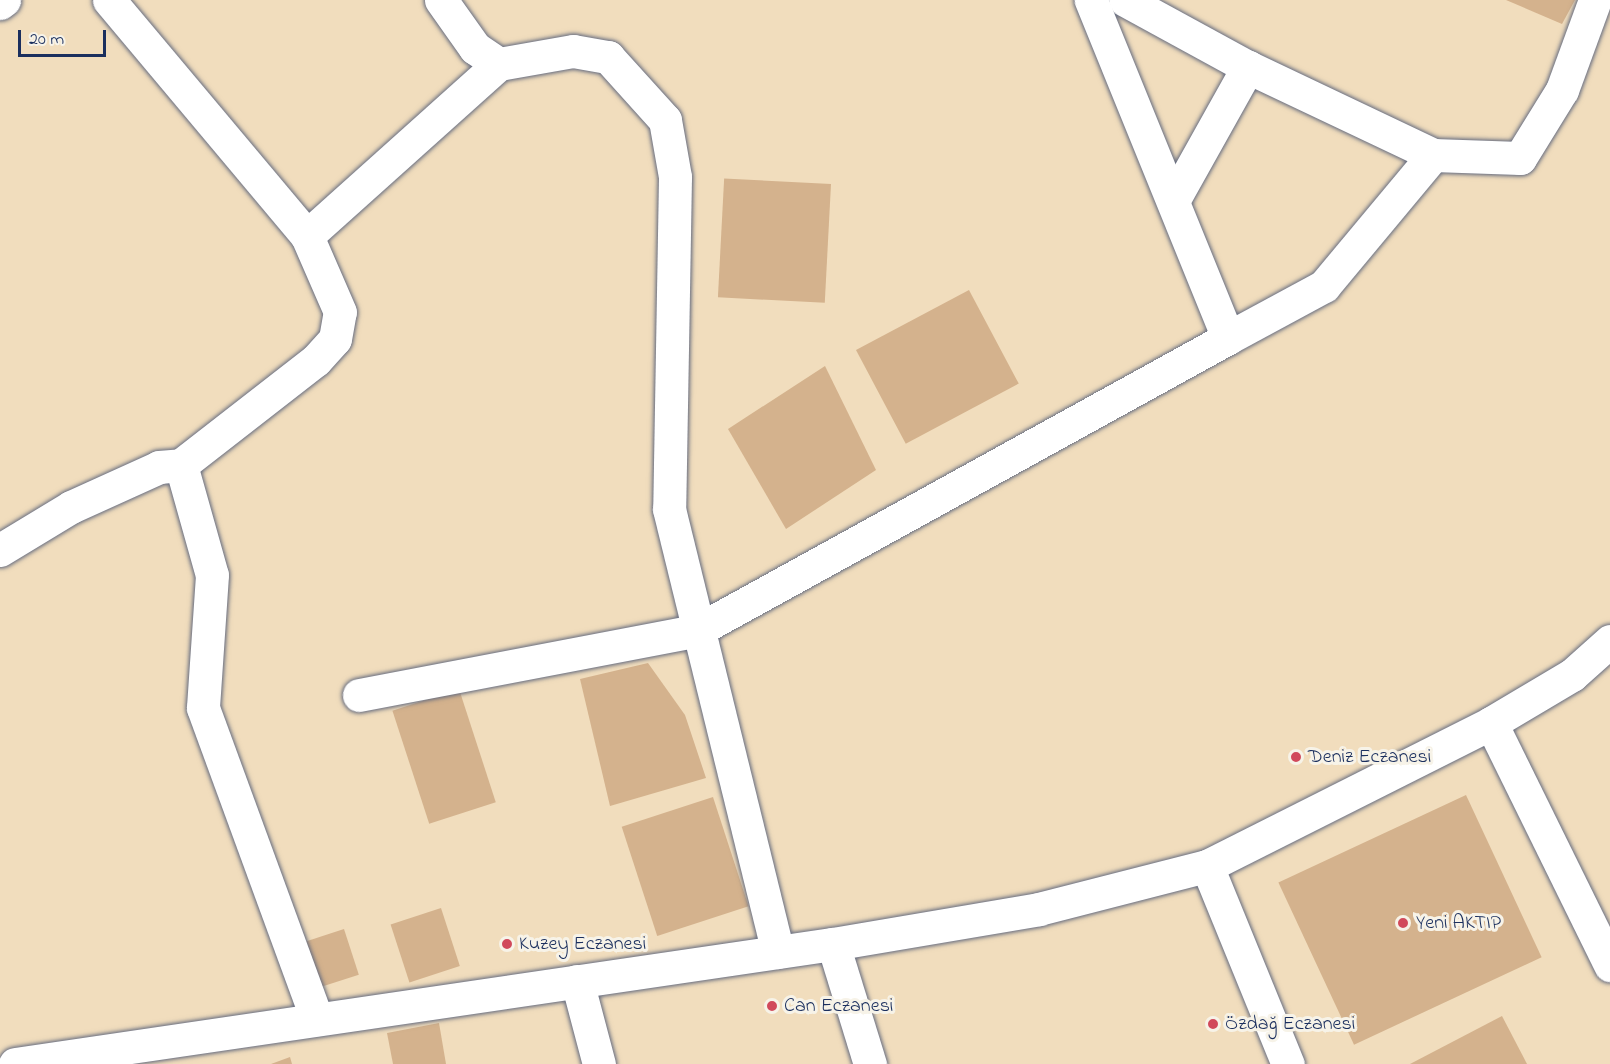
<!DOCTYPE html>
<meta charset="utf-8">
<style>
body{margin:0}
#map{position:relative;width:1610px;height:1064px;overflow:hidden;background:#f1ddbd;font-family:"Indie Flower",sans-serif}
div>[style]{position:absolute}
.building>*{inset:0;background:#d4b28d;transform-origin:0 0}
.roads{filter:drop-shadow(0 0 2px #666c7f) drop-shadow(0 0 2px #666c7f)}
.minor>*{height:33px;margin:-16.5px;padding:0 16.5px;transform-origin:16.5px;border-radius:16.5px;background:#fff}
.dots>*{width:16px;height:16px;translate:-50% -50%;box-sizing:border-box;border:3px solid #f7f3e8;border-radius:50%}
span{translate:-50% -50%;white-space:nowrap;text-align:center;line-height:1.15;-webkit-text-stroke:6px #f7f3e8;paint-order:stroke}
.poi-label{font-size:20px;color:#1b2f5e}
.left{translate:0 -50%;text-align:left}
.scale{position:absolute;left:18px;top:30px;width:88px;height:27px;box-sizing:border-box;border:3px solid #1b2f5e;border-top:0;padding-left:8px;font-size:18px;line-height:21px;white-space:nowrap;color:#1b2f5e;-webkit-text-stroke:4px #f7f3e8;paint-order:stroke}
</style>
<div id="map">
<div class="building">
<i style="clip-path:polygon(1506px 0,1575px 0,1562px 24px)"></i>
<i style="left:831px;top:184px;width:119px;height:107px;rotate:93deg"></i>
<i style="left:969px;top:290px;width:106px;height:128px;rotate:62deg"></i>
<i style="clip-path:polygon(825px 366px,876px 470px,786px 529px,728px 429px)"></i>
<i style="clip-path:polygon(648px 663px,685px 715px,706px 778px,610px 806px,580px 679px)"></i>
<i style="left:459px;top:689px;width:119px;height:70px;rotate:72deg"></i>
<i style="left:1466px;top:795px;width:179px;height:207px;rotate:65deg"></i>
<i style="left:713px;top:797px;width:115px;height:96px;rotate:72deg"></i>
<i style="left:441px;top:908px;width:61px;height:53px;rotate:72deg"></i>
<i style="left:344px;top:929px;width:48px;height:41px;rotate:72deg"></i>
<i style="clip-path:polygon(1502px 1016px,1527px 1064px,1410px 1064px)"></i>
<i style="clip-path:polygon(439px 1023px,446px 1064px,393px 1064px,387px 1033px)"></i>
<i style="clip-path:polygon(290px 1057px,292px 1064px,271px 1064px)"></i>
</div>
<div class="roads">
<div class="minor">
<i style="left:441px;top:0;width:59px;rotate:54.7deg"></i>
<i style="left:475px;top:48px;width:29px;rotate:34deg"></i>
<i style="left:499px;top:64px;width:75px;rotate:-10deg"></i>
<i style="left:573px;top:51px;width:36px;rotate:10deg"></i>
<i style="left:608px;top:57px;width:85px;rotate:47.9deg"></i>
<i style="left:665px;top:120px;width:58px;rotate:80deg"></i>
<i style="left:675px;top:177px;width:332px;rotate:91deg"></i>
<i style="left:669px;top:509px;width:456px;rotate:76.2deg"></i>
<i style="left:1125px;top:0;width:140px;rotate:28.6deg"></i>
<i style="left:1248px;top:67px;width:205px;rotate:25.4deg"></i>
<i style="left:1433px;top:155px;width:87px;rotate:2deg"></i>
<i style="left:1520px;top:158px;width:80px;rotate:-58.3deg"></i>
<i style="left:1562px;top:90px;width:96px;rotate:-69.9deg"></i>
<i style="left:0;top:3px;width:5px;rotate:-37deg"></i>
<i style="left:1173px;top:201px;width:154px;rotate:-60.8deg"></i>
<i style="left:307px;top:236px;width:258px;rotate:-41.9deg"></i>
<i style="left:1228px;top:338px;width:109px;rotate:-28.4deg"></i>
<i style="left:1324px;top:286px;width:170px;rotate:-50.2deg"></i>
<i style="left:181px;top:465px;width:114px;rotate:74.3deg"></i>
<i style="left:212px;top:575px;width:133px;rotate:93.9deg"></i>
<i style="left:203px;top:708px;width:331px;rotate:69.9deg"></i>
<i style="left:0;top:550px;width:83px;rotate:-31.2deg"></i>
<i style="left:71px;top:507px;width:97px;rotate:-24.4deg"></i>
<i style="left:159px;top:467px;width:22px;rotate:-5deg"></i>
<i style="left:181px;top:465px;width:171px;rotate:-37.9deg"></i>
<i style="left:316px;top:360px;width:28px;rotate:-48deg"></i>
<i style="left:335px;top:339px;width:27px;rotate:-80deg"></i>
<i style="left:340px;top:312px;width:83px;rotate:-113.5deg"></i>
<i style="left:307px;top:236px;width:308px;rotate:-130deg"></i>
<i style="left:359px;top:695px;width:343px;rotate:-10.8deg"></i>
<i style="left:696px;top:631px;width:607px;rotate:-28.84deg"></i>
<i style="left:1228px;top:338px;width:365px;rotate:-112.1deg"></i>
<i style="left:1491px;top:723px;width:270px;rotate:63.8deg"></i>
<i style="left:1207px;top:866px;width:214px;rotate:67.8deg"></i>
<i style="left:833px;top:944px;width:126px;rotate:72.9deg"></i>
<i style="left:577px;top:981px;width:86px;rotate:75.2deg"></i>
<i style="left:15px;top:1064px;width:827px;rotate:-8.35deg"></i>
<i style="left:833px;top:944px;width:209px;rotate:-9.6deg"></i>
<i style="left:1039px;top:909px;width:173px;rotate:-14.4deg"></i>
<i style="left:1207px;top:866px;width:318px;rotate:-26.7deg"></i>
<i style="left:1491px;top:723px;width:94px;rotate:-30.7deg"></i>
<i style="left:1572px;top:675px;width:51px;rotate:-41.8deg"></i>
</div>
</div>
<div class="dots">
<i style="left:1296px;top:757px;background:#d1495b"></i>
<i style="left:1403px;top:923px;background:#d1495b"></i>
<i style="left:507px;top:944px;background:#d1495b"></i>
<i style="left:772px;top:1006px;background:#d1495b"></i>
<i style="left:1213px;top:1024px;background:#d1495b"></i>
</div>
<div class="poi-label">
<span class="left" style="left:1308px;top:757px">Deniz Eczanesi</span>
<span class="left" style="left:1416px;top:923px">Yeni AKTIP</span>
<span class="left" style="left:519px;top:944px">Kuzey Eczanesi</span>
<span class="left" style="left:784px;top:1006px">Can Eczanesi</span>
<span class="left" style="left:1225px;top:1024px">Özdağ Eczanesi</span>
</div>
<div class="scale">20 m</div>
</div>
